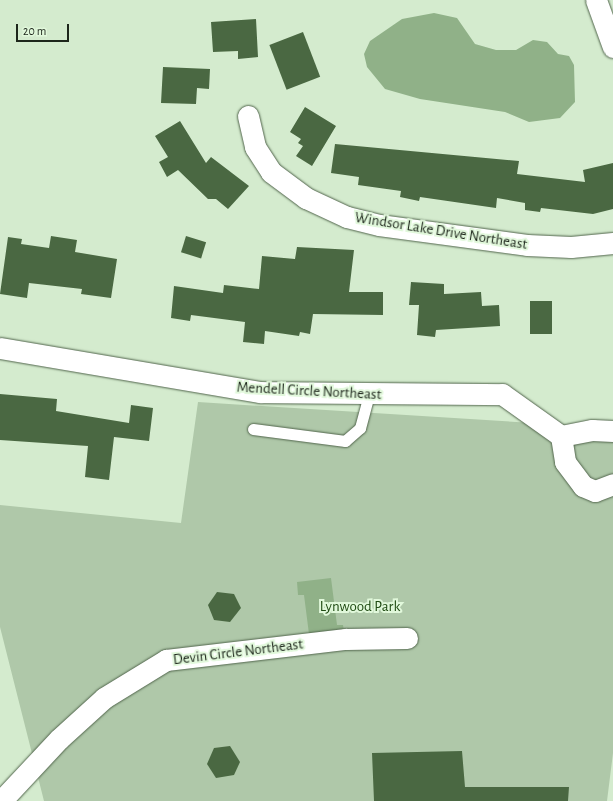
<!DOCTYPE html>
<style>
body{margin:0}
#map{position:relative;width:613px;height:801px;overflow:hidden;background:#d4ebce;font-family:"Alegreya Sans",sans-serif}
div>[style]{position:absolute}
.green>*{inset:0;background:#afc8a9}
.water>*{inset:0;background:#90b188}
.building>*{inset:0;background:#4a6842;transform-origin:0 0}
.roads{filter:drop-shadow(0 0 1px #51654c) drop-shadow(0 0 1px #51654c)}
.service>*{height:11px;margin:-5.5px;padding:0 5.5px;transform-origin:5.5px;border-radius:5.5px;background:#fff}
.minor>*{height:21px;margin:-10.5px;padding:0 10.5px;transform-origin:10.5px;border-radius:10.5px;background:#fff}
span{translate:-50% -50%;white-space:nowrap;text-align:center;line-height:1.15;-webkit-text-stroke:4px #e1f8db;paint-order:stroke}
.street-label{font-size:15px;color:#1d261b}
.park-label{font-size:15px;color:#1f4a12}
.scale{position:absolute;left:16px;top:24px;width:53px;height:18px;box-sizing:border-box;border:2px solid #1d261b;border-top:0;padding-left:5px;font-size:12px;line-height:14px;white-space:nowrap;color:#1d261b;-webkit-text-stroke:3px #e1f8db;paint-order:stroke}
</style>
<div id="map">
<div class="green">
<i style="clip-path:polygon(198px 402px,613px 428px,613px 753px,607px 801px,44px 801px,0 627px,0 505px,181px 523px)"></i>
</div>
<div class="water">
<i style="clip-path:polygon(434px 13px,457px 18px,475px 44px,496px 50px,516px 50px,533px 40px,547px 42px,558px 54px,569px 56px,574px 65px,575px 102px,560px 118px,529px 122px,505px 112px,420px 99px,385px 89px,367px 67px,364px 54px,370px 41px,402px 19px)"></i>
<i style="clip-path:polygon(331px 578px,337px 625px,343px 625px,345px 637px,310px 642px,304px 595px,298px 595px,297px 582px)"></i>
</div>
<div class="building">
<i style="clip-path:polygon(256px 19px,258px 57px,238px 59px,238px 51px,213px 52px,211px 22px)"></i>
<i style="left:303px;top:32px;width:48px;height:36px;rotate:69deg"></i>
<i style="clip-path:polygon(163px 67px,210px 69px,209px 89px,197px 88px,196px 104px,161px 103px)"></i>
<i style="clip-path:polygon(305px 107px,336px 126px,312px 166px,296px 156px,303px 146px,298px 143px,301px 139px,290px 132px)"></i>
<i style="clip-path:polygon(180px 121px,206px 163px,211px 157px,249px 186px,228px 209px,216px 199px,208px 199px,178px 170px,167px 177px,159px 162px,168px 157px,155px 136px)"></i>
<i style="clip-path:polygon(335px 144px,519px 161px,517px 174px,585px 182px,583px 170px,613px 163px,613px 209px,593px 214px,541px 208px,540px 212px,525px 210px,525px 203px,497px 198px,496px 208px,420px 197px,419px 201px,400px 197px,401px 191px,358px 185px,359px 177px,331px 173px)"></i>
<i style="clip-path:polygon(51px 236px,77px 240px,75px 252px,117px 259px,111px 298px,81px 294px,82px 289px,29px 283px,27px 298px,0 294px,8px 237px,22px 239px,21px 244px,49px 248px)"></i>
<i style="left:186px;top:236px;width:21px;height:17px;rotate:17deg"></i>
<i style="clip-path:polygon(297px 247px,354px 250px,349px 292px,383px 292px,383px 315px,313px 314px,310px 334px,300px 332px,299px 336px,265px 331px,264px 344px,243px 342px,245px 322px,191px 315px,190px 321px,171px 318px,174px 286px,223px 293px,224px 285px,259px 289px,262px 256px,295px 259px)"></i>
<i style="clip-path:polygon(411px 282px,444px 284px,444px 294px,481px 292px,482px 306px,499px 305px,500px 326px,436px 330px,435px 337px,417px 335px,419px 305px,409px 305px)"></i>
<i style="left:530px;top:301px;width:22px;height:33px"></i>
<i style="clip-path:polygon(0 394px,57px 399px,56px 411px,129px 423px,131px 405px,153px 408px,149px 441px,114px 437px,109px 480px,85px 477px,88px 446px,0 440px)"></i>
<i style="clip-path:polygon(217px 592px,234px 594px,241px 608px,230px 622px,214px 620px,208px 605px)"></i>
<i style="clip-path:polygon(230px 746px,240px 762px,234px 775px,216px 778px,207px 764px,214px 748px)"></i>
<i style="clip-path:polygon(462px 751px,465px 787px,569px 787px,568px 801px,374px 801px,372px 753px)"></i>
</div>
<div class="roads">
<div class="service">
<i style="left:253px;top:429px;width:93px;rotate:7.4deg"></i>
<i style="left:345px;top:441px;width:20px;rotate:-41deg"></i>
<i style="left:360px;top:428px;width:34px;rotate:-75deg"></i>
</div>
<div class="minor">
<i style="left:596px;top:0;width:50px;rotate:70.1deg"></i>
<i style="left:248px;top:116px;width:32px;rotate:77deg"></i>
<i style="left:255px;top:147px;width:30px;rotate:57deg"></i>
<i style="left:271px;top:172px;width:44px;rotate:36.6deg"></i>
<i style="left:306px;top:198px;width:45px;rotate:24.9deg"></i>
<i style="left:347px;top:217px;width:33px;rotate:14deg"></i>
<i style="left:379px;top:225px;width:149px;rotate:7.7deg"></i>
<i style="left:527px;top:245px;width:44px;rotate:2.6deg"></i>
<i style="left:571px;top:247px;width:42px;rotate:-5.4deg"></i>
<i style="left:0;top:348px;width:264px;rotate:9.6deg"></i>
<i style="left:260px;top:392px;width:242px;rotate:0.5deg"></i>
<i style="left:502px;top:394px;width:72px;rotate:35.4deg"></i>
<i style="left:561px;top:436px;width:26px;rotate:81deg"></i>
<i style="left:565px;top:462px;width:30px;rotate:53deg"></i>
<i style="left:583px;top:486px;width:13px;rotate:23deg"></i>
<i style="left:595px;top:491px;width:19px;rotate:-21deg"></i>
<i style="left:561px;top:436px;width:32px;rotate:-11deg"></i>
<i style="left:592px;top:430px;width:21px;rotate:3deg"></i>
<i style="left:1px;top:801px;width:85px;rotate:-46.9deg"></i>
<i style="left:59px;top:739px;width:61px;rotate:-42.3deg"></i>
<i style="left:104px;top:698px;width:73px;rotate:-31.5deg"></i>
<i style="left:166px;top:660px;width:181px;rotate:-6.7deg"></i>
<i style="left:346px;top:639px;width:61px;rotate:-0.9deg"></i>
</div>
</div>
<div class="street-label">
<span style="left:441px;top:231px;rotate:9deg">Windsor Lake Drive Northeast</span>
<span style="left:309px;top:391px;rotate:3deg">Mendell Circle Northeast</span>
<span style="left:238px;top:652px;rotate:-7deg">Devin Circle Northeast</span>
</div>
<div class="park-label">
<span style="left:360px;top:607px">Lynwood Park</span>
</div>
<div class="scale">20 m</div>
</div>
